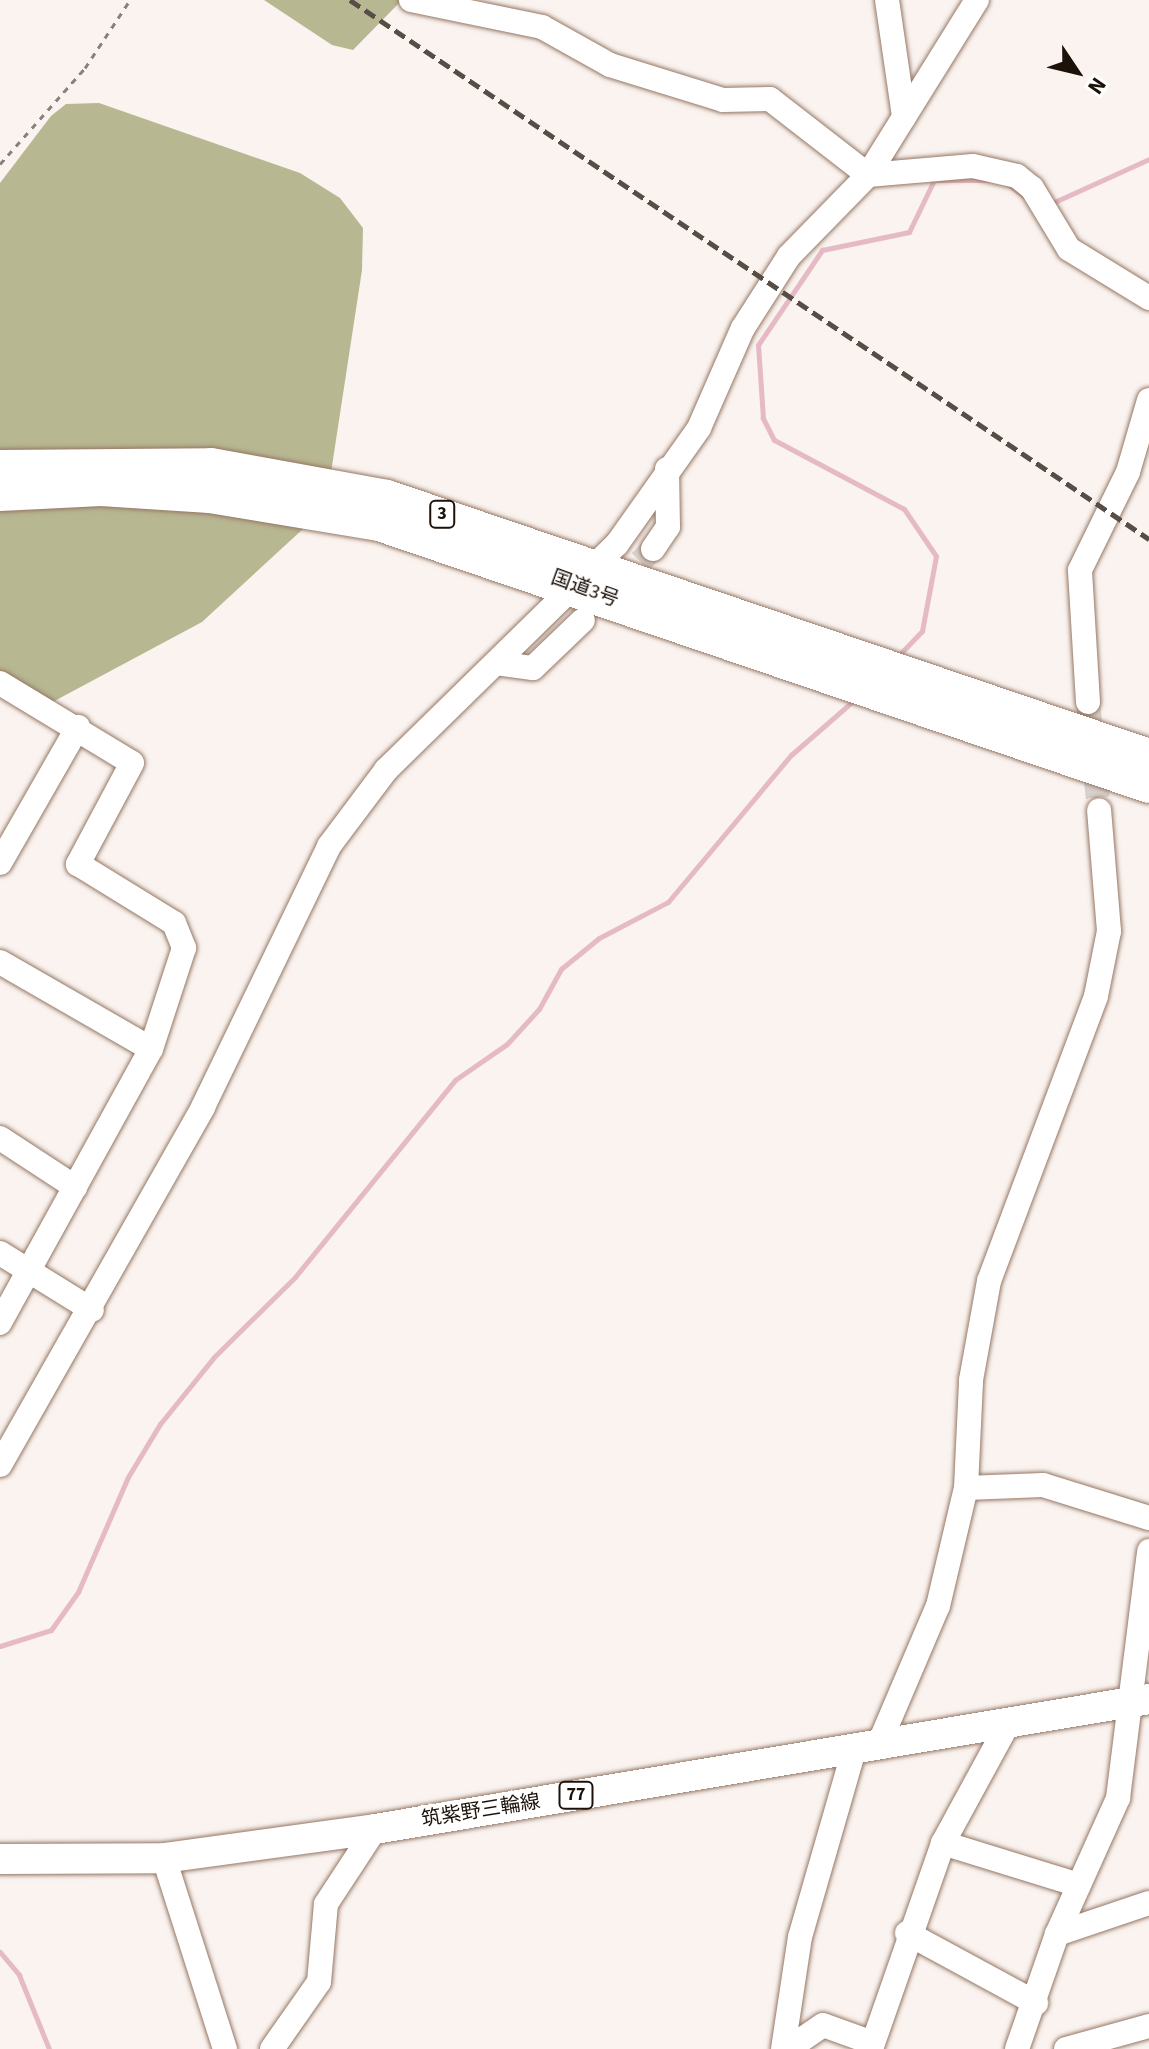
<!DOCTYPE html>
<meta charset="utf-8">
<style>
body{margin:0}
#map{position:relative;width:1149px;height:2049px;overflow:hidden;background:#faf3ef;font-family:"Source Sans 3","Noto Sans JP",sans-serif}
div>[style]{position:absolute}
.forest>*{inset:0;background:#b7b792}
.stream>*{height:5px;margin:-2.5px;padding:0 2.5px;transform-origin:2.5px;border-radius:2.5px;background:#e5bac4}
.minor-tunnel>*{height:24px;margin-top:-12px;transform-origin:0;background:repeating-linear-gradient(90deg,#d9d1cd 0 24px,transparent 0 36px)}
.path>*{height:3px;margin-top:-1.5px;transform-origin:0;background:repeating-linear-gradient(90deg,#89807a 0 6px,transparent 0 12px)}
.roads{filter:drop-shadow(0 0 2px #957764) drop-shadow(0 0 2px #957764)}
.minor>*{height:24px;margin:-12px;padding:0 12px;transform-origin:12px;border-radius:12px;background:#fff}
.major>*{height:30px;margin:-15px;padding:0 15px;transform-origin:15px;border-radius:15px;background:#fff}
.highway>*{height:34px;margin:-17px;padding:0 17px;transform-origin:17px;border-radius:17px;background:#fff}
.rail>*{height:5px;margin-top:-2.5px;transform-origin:0;background:repeating-linear-gradient(90deg,#574d46 0 12px,transparent 0 18px)}
span{translate:-50% -50%;white-space:nowrap;text-align:center;line-height:1.15;-webkit-text-stroke:7px #fff;paint-order:stroke}
.shield-label span{padding:2px 6px;background:#fff;border:2px solid;border-radius:6px;-webkit-text-stroke-width:0}
.shield-label{font-size:18px;color:#1d120a;font-weight:700}
.street-label{font-size:20px;color:#1d120a}
.north{position:absolute;left:1037px;top:32px;width:80px;height:80px;-webkit-text-stroke:6px #fff;paint-order:stroke;rotate:125deg;font-size:22px;font-weight:700;line-height:32px;text-align:center;color:#1d120a}
.north::after{content:'';display:block;margin:auto;width:28px;height:36px;background:#1d120a;clip-path:polygon(50% 0,100% 100%,50% 72%,0 100%)}
</style>
<div id="map">
<div class="forest">
<i style="clip-path:polygon(264px 0,402px 0,353px 50px,332px 45px)"></i>
<i style="clip-path:polygon(99px 103px,300px 173px,340px 198px,363px 228px,362px 270px,330px 479px,316px 517px,202px 622px,32px 713px,0 694px,0 183px,51px 116px,66px 104px)"></i>
</div>
<div class="stream">
<i style="left:1006px;top:183px;width:32px;rotate:36deg"></i>
<i style="left:1050px;top:204px;width:109px;rotate:-24.4deg"></i>
<i style="left:898px;top:656px;width:35px;rotate:-46deg"></i>
<i style="left:922px;top:631px;width:76px;rotate:-79.4deg"></i>
<i style="left:936px;top:556px;width:57px;rotate:-124.2deg"></i>
<i style="left:904px;top:509px;width:147px;rotate:-152deg"></i>
<i style="left:774px;top:440px;width:25px;rotate:-117deg"></i>
<i style="left:763px;top:418px;width:73px;rotate:-93.9deg"></i>
<i style="left:758px;top:345px;width:115px;rotate:-56deg"></i>
<i style="left:822px;top:250px;width:89px;rotate:-11.7deg"></i>
<i style="left:909px;top:232px;width:58px;rotate:-64.3deg"></i>
<i style="left:934px;top:180px;width:55px"></i>
<i style="left:0;top:1646px;width:53px;rotate:-17.4deg"></i>
<i style="left:51px;top:1630px;width:47px;rotate:-54.6deg"></i>
<i style="left:78px;top:1592px;width:125px;rotate:-66.5deg"></i>
<i style="left:128px;top:1477px;width:62px;rotate:-58.9deg"></i>
<i style="left:160px;top:1424px;width:86px;rotate:-51.1deg"></i>
<i style="left:214px;top:1357px;width:114px;rotate:-44.6deg"></i>
<i style="left:295px;top:1277px;width:254px;rotate:-50.9deg"></i>
<i style="left:455px;top:1080px;width:63px;rotate:-34.7deg"></i>
<i style="left:507px;top:1044px;width:47px;rotate:-47.6deg"></i>
<i style="left:539px;top:1009px;width:46px;rotate:-61.2deg"></i>
<i style="left:561px;top:969px;width:49px;rotate:-39.2deg"></i>
<i style="left:599px;top:938px;width:78px;rotate:-27.6deg"></i>
<i style="left:668px;top:902px;width:192px;rotate:-50.1deg"></i>
<i style="left:791px;top:755px;width:84px;rotate:-41.1deg"></i>
<i style="left:0;top:1952px;width:30px;rotate:50deg"></i>
<i style="left:19px;top:1975px;width:80px;rotate:67.9deg"></i>
</div>
<div class="minor-tunnel">
<i style="left:615px;top:587px;width:54px;rotate:-45deg"></i>
<i style="left:1088px;top:702px;width:109px;rotate:84.2deg"></i>
</div>
<div class="path">
<i style="left:0;top:164px;width:128px;rotate:-48.5deg"></i>
<i style="left:85px;top:68px;width:82px;rotate:-56.5deg"></i>
</div>
<div class="roads">
<div class="minor">
<i style="left:411px;top:0;width:134px;rotate:11.6deg"></i>
<i style="left:542px;top:27px;width:78px;rotate:29.2deg"></i>
<i style="left:610px;top:65px;width:118px;rotate:17.2deg"></i>
<i style="left:723px;top:100px;width:47px;rotate:-1.2deg"></i>
<i style="left:770px;top:99px;width:124px;rotate:37.8deg"></i>
<i style="left:868px;top:175px;width:105px;rotate:-4.9deg"></i>
<i style="left:973px;top:166px;width:45px;rotate:12.8deg"></i>
<i style="left:1017px;top:176px;width:19px;rotate:39deg"></i>
<i style="left:1032px;top:188px;width:71px;rotate:58.8deg"></i>
<i style="left:1069px;top:249px;width:94px;rotate:31.5deg"></i>
<i style="left:887px;top:0;width:118px;rotate:81.7deg"></i>
<i style="left:653px;top:549px;width:27px;rotate:-56deg"></i>
<i style="left:668px;top:527px;width:58px;rotate:-91deg"></i>
<i style="left:496px;top:663px;width:37px;rotate:8deg"></i>
<i style="left:533px;top:668px;width:69px;rotate:-43.8deg"></i>
<i style="left:0;top:683px;width:154px;rotate:31.2deg"></i>
<i style="left:132px;top:763px;width:115px;rotate:118.1deg"></i>
<i style="left:78px;top:864px;width:113px;rotate:31.6deg"></i>
<i style="left:174px;top:923px;width:27px;rotate:68deg"></i>
<i style="left:184px;top:948px;width:106px;rotate:108.1deg"></i>
<i style="left:151px;top:1049px;width:313px;rotate:118.9deg"></i>
<i style="left:1088px;top:702px;width:132px;rotate:-93.5deg"></i>
<i style="left:1080px;top:570px;width:109px;rotate:-63.9deg"></i>
<i style="left:1128px;top:472px;width:75px;rotate:-73.7deg"></i>
<i style="left:0;top:863px;width:157px;rotate:-60.2deg"></i>
<i style="left:0;top:962px;width:174px;rotate:29.9deg"></i>
<i style="left:0;top:1138px;width:90px;rotate:33.2deg"></i>
<i style="left:0;top:1253px;width:108px;rotate:31.8deg"></i>
<i style="left:0;top:1465px;width:412px;rotate:-60.4deg"></i>
<i style="left:203px;top:1107px;width:290px;rotate:-64.2deg"></i>
<i style="left:329px;top:846px;width:95px;rotate:-53.1deg"></i>
<i style="left:386px;top:770px;width:323px;rotate:-44.4deg"></i>
<i style="left:617px;top:544px;width:142px;rotate:-54.7deg"></i>
<i style="left:699px;top:428px;width:109px;rotate:-66.3deg"></i>
<i style="left:743px;top:328px;width:85px;rotate:-57.4deg"></i>
<i style="left:789px;top:256px;width:113px;rotate:-45.7deg"></i>
<i style="left:868px;top:175px;width:206px;rotate:-58.1deg"></i>
<i style="left:966px;top:1488px;width:77px;rotate:-2.2deg"></i>
<i style="left:1043px;top:1485px;width:111px;rotate:17.3deg"></i>
<i style="left:879px;top:1744px;width:150px;rotate:-66.9deg"></i>
<i style="left:938px;top:1606px;width:121px;rotate:-76.7deg"></i>
<i style="left:966px;top:1488px;width:108px;rotate:-87.3deg"></i>
<i style="left:971px;top:1380px;width:101px;rotate:-79.7deg"></i>
<i style="left:989px;top:1281px;width:304px;rotate:-69.4deg"></i>
<i style="left:1096px;top:996px;width:66px;rotate:-78.7deg"></i>
<i style="left:1109px;top:931px;width:121px;rotate:-94.7deg"></i>
<i style="left:943px;top:1843px;width:142px;rotate:17.2deg"></i>
<i style="left:164px;top:1858px;width:201px;rotate:72.3deg"></i>
<i style="left:907px;top:1933px;width:147px;rotate:28.5deg"></i>
<i style="left:1057px;top:1934px;width:97px;rotate:-18.6deg"></i>
<i style="left:272px;top:2049px;width:82px;rotate:-55deg"></i>
<i style="left:319px;top:1982px;width:78px;rotate:-84.9deg"></i>
<i style="left:326px;top:1904px;width:90px;rotate:-56.8deg"></i>
<i style="left:783px;top:2049px;width:113px;rotate:-81.4deg"></i>
<i style="left:800px;top:1937px;width:195px;rotate:-73.9deg"></i>
<i style="left:788px;top:2049px;width:42px;rotate:-34.4deg"></i>
<i style="left:823px;top:2025px;width:53px;rotate:19.8deg"></i>
<i style="left:871px;top:2049px;width:218px;rotate:-70.7deg"></i>
<i style="left:943px;top:1843px;width:138px;rotate:-61.4deg"></i>
<i style="left:1017px;top:2049px;width:122px;rotate:-70.8deg"></i>
<i style="left:1057px;top:1934px;width:149px;rotate:-65.8deg"></i>
<i style="left:1118px;top:1798px;width:249px;rotate:-82.8deg"></i>
<i style="left:1066px;top:2049px;width:86px;rotate:-15.5deg"></i>
</div>
<div class="major">
<i style="left:0;top:1859px;width:164px;rotate:-0.3deg"></i>
<i style="left:164px;top:1858px;width:213px;rotate:-7.8deg"></i>
<i style="left:375px;top:1829px;width:785px;rotate:-9.53deg"></i>
</div>
<div class="highway">
<i style="left:0;top:467px;width:211px;rotate:-0.5deg"></i>
<i style="left:211px;top:465px;width:179px;rotate:10.3deg"></i>
<i style="left:387px;top:497px;width:805px;rotate:18.77deg"></i>
<i style="left:0;top:494px;width:101px;rotate:-2.8deg"></i>
<i style="left:101px;top:489px;width:109px;rotate:3.7deg"></i>
<i style="left:210px;top:496px;width:171px;rotate:9.4deg"></i>
<i style="left:379px;top:524px;width:813px;rotate:18.79deg"></i>
</div>
</div>
<div class="rail">
<i style="left:350px;top:0;width:964px;rotate:34deg"></i>
</div>
<div class="shield-label">
<span style="left:442px;top:514px">3</span>
<span style="left:576px;top:1795px">77</span>
</div>
<div class="street-label">
<span style="left:585px;top:589px;rotate:20deg">国道3号</span>
<span style="left:481px;top:1811px;rotate:-9deg">筑紫野三輪線</span>
</div>
<div class="north">N</div>
</div>
